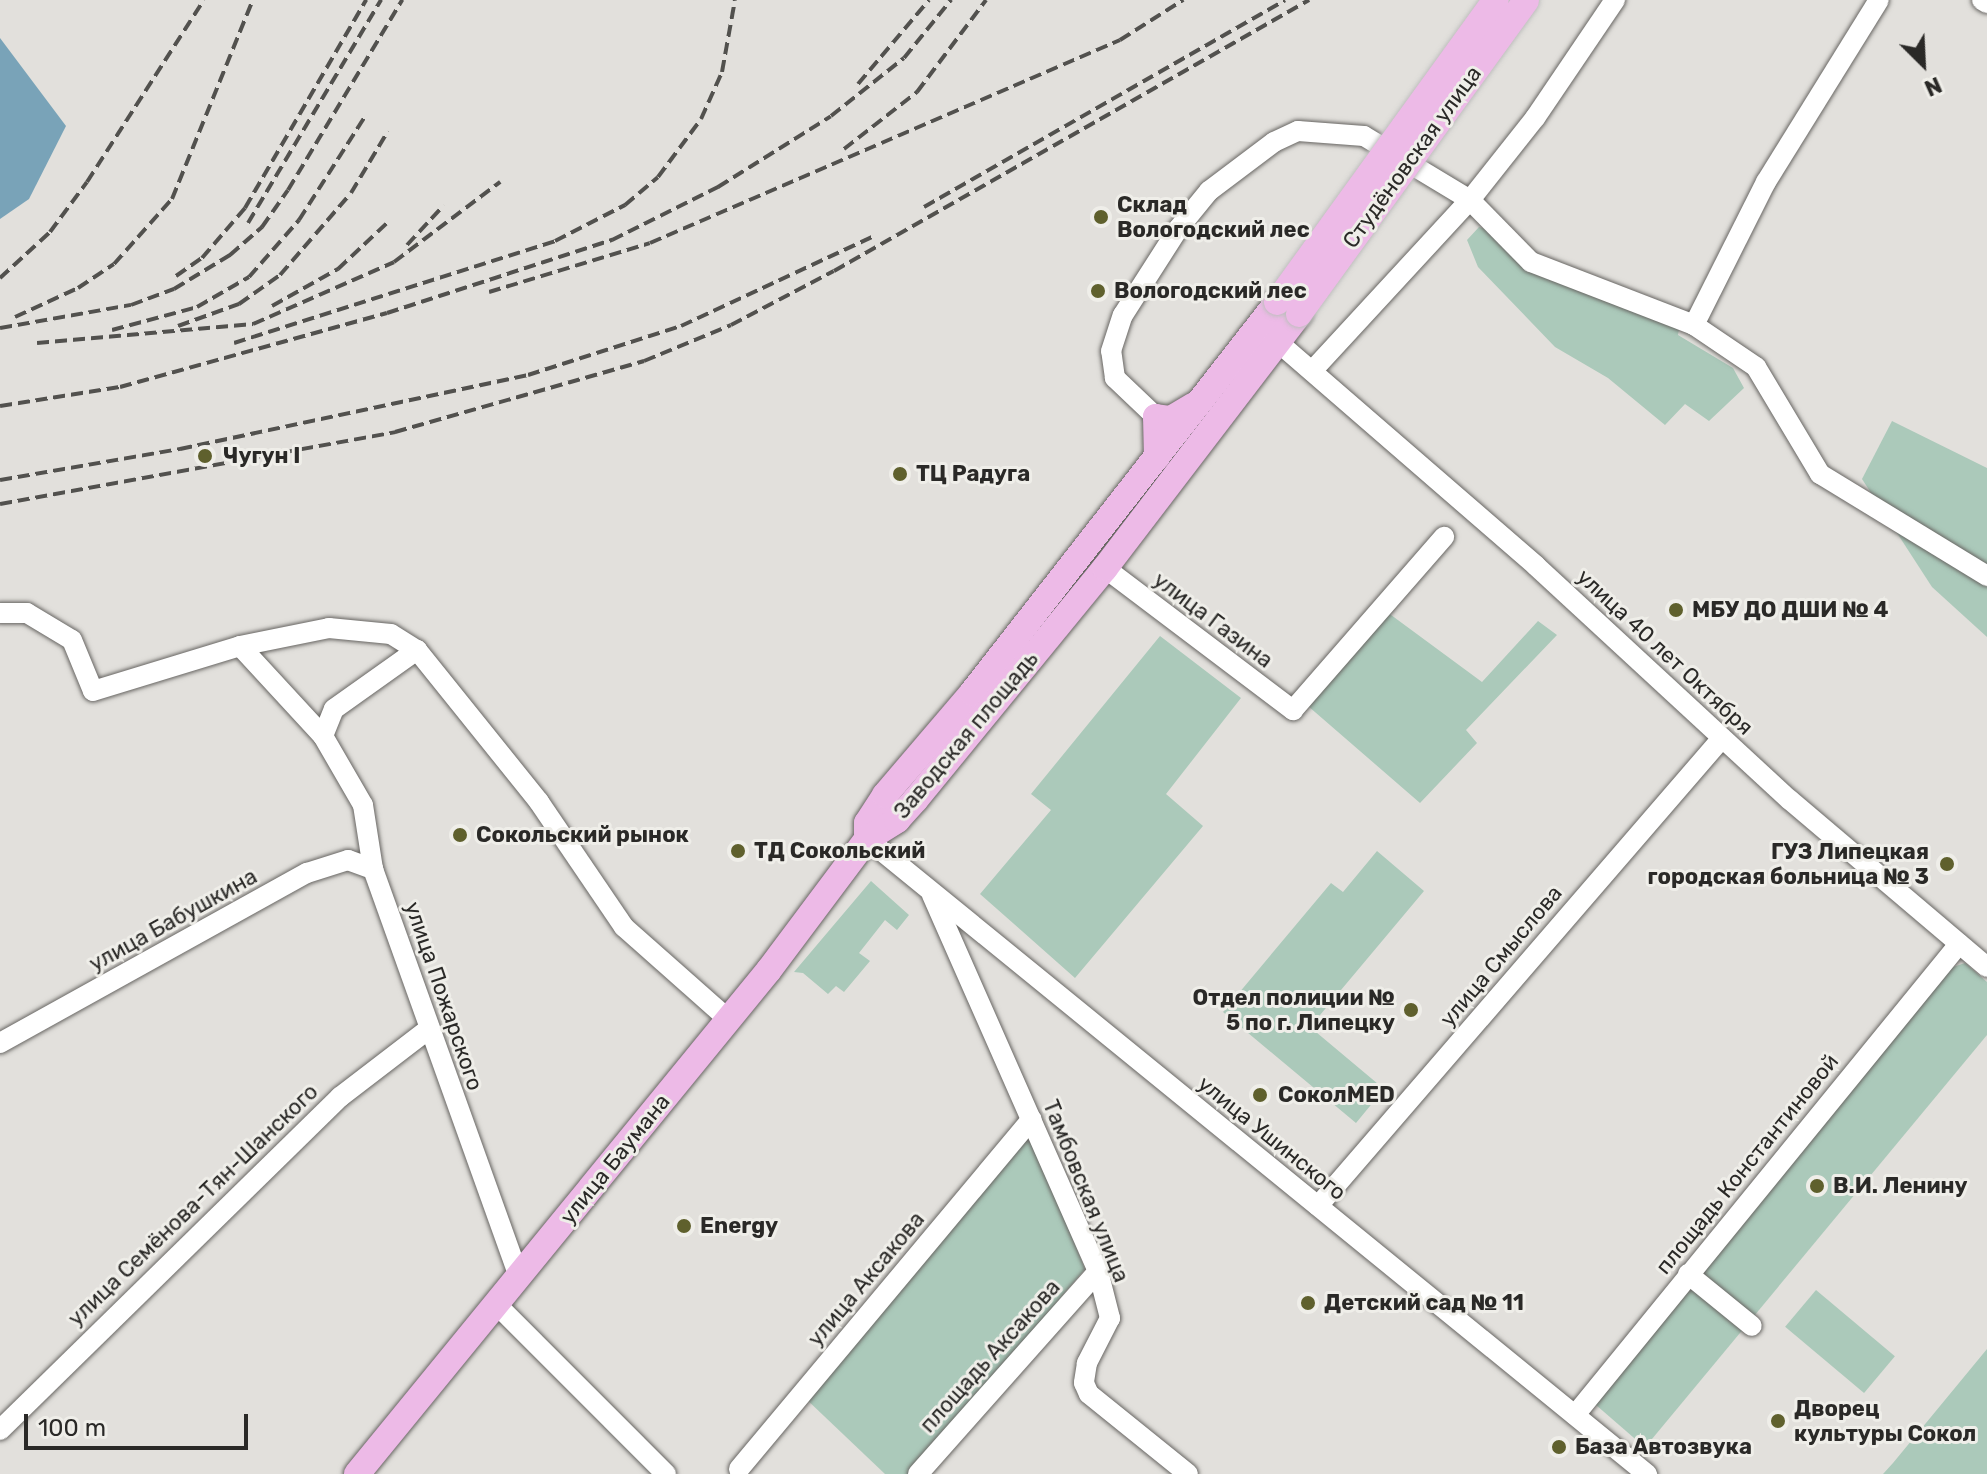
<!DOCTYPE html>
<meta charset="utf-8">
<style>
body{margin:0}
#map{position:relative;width:1987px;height:1474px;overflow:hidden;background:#e2e0dc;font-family:Rubik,sans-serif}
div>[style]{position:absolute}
.green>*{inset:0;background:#abc9ba;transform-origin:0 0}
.water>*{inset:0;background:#79a3b8}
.roads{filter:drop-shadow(0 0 2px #676562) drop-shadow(0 0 2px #676562)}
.minor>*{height:20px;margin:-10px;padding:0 10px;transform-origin:10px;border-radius:10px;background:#fff}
.major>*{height:26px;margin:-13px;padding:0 13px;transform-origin:13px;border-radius:13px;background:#edbae7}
.rail>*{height:4px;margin-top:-2px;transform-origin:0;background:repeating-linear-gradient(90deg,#52514e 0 12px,transparent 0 18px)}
.bridges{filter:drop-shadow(0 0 2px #bfbfbe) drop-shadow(0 0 2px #bfbfbe)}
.major-bridge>*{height:26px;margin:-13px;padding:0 13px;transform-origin:13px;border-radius:13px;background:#edbae7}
.dots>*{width:22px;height:22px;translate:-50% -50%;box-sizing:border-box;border:4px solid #efeee9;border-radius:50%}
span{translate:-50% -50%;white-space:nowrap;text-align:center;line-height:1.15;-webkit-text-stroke:6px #efeee9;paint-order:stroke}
.street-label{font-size:22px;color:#2a2927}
.poi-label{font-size:22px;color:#2a2927;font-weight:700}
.left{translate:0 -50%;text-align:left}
.right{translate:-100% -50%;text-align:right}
.north{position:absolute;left:1883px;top:24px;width:80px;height:80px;-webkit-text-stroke:6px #efeee9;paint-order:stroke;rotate:156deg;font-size:22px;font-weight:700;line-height:32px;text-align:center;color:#2a2927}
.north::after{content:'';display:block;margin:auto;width:28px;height:36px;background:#2a2927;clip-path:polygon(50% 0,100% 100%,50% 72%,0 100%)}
.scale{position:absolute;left:24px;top:1414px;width:224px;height:36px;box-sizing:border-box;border:4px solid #2a2927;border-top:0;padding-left:10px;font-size:24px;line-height:28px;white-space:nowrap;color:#2a2927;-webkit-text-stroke:6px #efeee9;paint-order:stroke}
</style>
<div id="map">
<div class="green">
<i style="clip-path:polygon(1479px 227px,1490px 230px,1529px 267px,1680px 324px,1678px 335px,1733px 368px,1744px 388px,1709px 421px,1685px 404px,1665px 425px,1608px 378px,1555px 347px,1478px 267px,1467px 240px)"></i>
<i style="clip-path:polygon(1892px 421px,1987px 468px,1987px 637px,1932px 587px,1862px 479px)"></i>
<i style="clip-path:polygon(1387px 612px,1482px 682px,1538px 621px,1557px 635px,1466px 730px,1477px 743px,1420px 803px,1308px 706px)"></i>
<i style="clip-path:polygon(1160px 636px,1241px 698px,1166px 794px,1203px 826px,1075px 978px,980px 894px,1051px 810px,1031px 794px)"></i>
<i style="clip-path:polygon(1377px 851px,1424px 891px,1310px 1027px,1384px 1089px,1356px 1123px,1223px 1012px,1331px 883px,1343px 892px)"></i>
<i style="clip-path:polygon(871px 881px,909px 915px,897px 930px,885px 920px,859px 953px,870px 961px,844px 992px,836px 986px,828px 994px,803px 973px,794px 972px)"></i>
<i style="clip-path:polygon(1965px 963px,1987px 982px,1987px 1035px,1652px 1439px,1641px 1444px,1596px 1405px,1597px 1394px,1950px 968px)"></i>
<i style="clip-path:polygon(1030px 1134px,1085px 1269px,911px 1474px,885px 1474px,804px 1397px)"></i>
<i style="left:1816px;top:1290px;width:103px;height:48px;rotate:40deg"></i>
<i style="clip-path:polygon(1987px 1349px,1987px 1474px,1883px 1474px,1893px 1463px)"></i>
</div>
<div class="water">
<i style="clip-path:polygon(0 38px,66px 126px,29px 199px,0 219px)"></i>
</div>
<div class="roads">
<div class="minor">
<i style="left:1982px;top:0;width:6px;rotate:31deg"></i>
<i style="left:1694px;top:325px;width:160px;rotate:-63.3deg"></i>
<i style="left:1766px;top:182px;width:214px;rotate:-58.2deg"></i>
<i style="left:1279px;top:343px;width:340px;rotate:40.9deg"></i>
<i style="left:1536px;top:566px;width:345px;rotate:42.7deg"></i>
<i style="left:1790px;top:800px;width:258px;rotate:40.3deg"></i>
<i style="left:1312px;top:371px;width:233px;rotate:-47.3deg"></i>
<i style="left:1470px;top:200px;width:105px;rotate:-51.6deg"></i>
<i style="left:1535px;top:118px;width:143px;rotate:-55.9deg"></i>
<i style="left:1156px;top:417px;width:57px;rotate:-136.4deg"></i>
<i style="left:1115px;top:378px;width:27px;rotate:-98deg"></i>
<i style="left:1111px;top:351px;width:38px;rotate:-72deg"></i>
<i style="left:1123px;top:315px;width:102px;rotate:-57.4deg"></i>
<i style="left:1178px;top:229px;width:49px;rotate:-50.8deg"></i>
<i style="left:1209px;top:191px;width:81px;rotate:-37deg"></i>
<i style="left:1274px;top:142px;width:26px;rotate:-25deg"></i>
<i style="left:1298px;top:131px;width:66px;rotate:4.3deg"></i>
<i style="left:1364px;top:136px;width:124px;rotate:31.1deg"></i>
<i style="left:1470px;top:200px;width:87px;rotate:45.5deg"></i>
<i style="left:1531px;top:262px;width:175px;rotate:21.1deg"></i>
<i style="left:1694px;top:325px;width:75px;rotate:34.1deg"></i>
<i style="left:1756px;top:367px;width:125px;rotate:59.1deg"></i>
<i style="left:1820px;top:474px;width:196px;rotate:31.4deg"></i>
<i style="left:1105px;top:568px;width:236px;rotate:37.1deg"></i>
<i style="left:1293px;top:710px;width:230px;rotate:-48.9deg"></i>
<i style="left:0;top:613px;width:27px"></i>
<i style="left:27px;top:613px;width:52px;rotate:31deg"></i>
<i style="left:72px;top:640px;width:55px;rotate:67.6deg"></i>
<i style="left:93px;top:691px;width:154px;rotate:-17deg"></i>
<i style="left:240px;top:646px;width:122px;rotate:47.3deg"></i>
<i style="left:323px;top:736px;width:80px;rotate:59.9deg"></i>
<i style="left:363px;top:805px;width:65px;rotate:81.1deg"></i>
<i style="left:373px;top:869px;width:432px;rotate:70.3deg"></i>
<i style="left:240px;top:646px;width:91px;rotate:-11.4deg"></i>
<i style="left:329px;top:628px;width:62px;rotate:5.5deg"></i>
<i style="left:391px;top:634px;width:31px;rotate:32deg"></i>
<i style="left:323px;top:736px;width:29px;rotate:-68deg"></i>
<i style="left:334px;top:709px;width:102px;rotate:-35.4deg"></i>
<i style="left:417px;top:650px;width:195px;rotate:51.2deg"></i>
<i style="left:539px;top:802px;width:151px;rotate:55.8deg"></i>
<i style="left:624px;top:927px;width:140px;rotate:41.5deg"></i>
<i style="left:867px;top:839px;width:1006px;rotate:39.15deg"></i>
<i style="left:932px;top:895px;width:411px;rotate:66.2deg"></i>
<i style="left:1098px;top:1271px;width:49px;rotate:75.7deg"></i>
<i style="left:1110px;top:1318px;width:51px;rotate:117.1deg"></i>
<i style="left:1087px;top:1363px;width:20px;rotate:99deg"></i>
<i style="left:1084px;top:1383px;width:12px;rotate:66deg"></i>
<i style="left:1089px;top:1394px;width:127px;rotate:38.9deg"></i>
<i style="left:0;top:1043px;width:351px;rotate:-29deg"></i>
<i style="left:307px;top:873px;width:43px;rotate:-17.6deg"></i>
<i style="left:348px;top:860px;width:27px;rotate:20deg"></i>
<i style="left:1318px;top:1206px;width:618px;rotate:-49.2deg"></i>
<i style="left:1688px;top:1274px;width:82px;rotate:39.1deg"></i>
<i style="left:497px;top:1305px;width:239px;rotate:45deg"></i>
<i style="left:1575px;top:1415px;width:608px;rotate:-50.81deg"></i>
<i style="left:0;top:1430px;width:476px;rotate:-44.4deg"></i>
<i style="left:340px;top:1097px;width:113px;rotate:-37.5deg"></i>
<i style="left:739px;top:1469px;width:456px;rotate:-50.1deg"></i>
<i style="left:918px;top:1474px;width:271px;rotate:-48.4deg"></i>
</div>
<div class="major">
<i style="left:1157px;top:457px;width:40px;rotate:-91.4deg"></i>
<i style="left:1156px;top:417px;width:15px;rotate:8deg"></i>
<i style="left:1171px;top:419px;width:26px;rotate:-31deg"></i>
<i style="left:867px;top:839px;width:16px;rotate:-90deg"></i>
<i style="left:867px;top:823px;width:33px;rotate:-57deg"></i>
<i style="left:885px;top:795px;width:134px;rotate:-49.5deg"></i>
<i style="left:972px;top:693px;width:496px;rotate:-52deg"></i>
<i style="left:357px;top:1474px;width:651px;rotate:-50.74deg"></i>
<i style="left:769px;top:970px;width:164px;rotate:-53.2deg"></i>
<i style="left:867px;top:839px;width:36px;rotate:-32deg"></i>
<i style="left:897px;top:820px;width:28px;rotate:-48deg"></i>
<i style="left:916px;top:799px;width:298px;rotate:-50.7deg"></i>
<i style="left:1105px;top:568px;width:320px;rotate:-52.6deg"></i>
</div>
</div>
<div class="rail">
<i style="left:858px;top:84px;width:110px;rotate:-49.8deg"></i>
<i style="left:844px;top:149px;width:93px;rotate:-38deg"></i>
<i style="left:917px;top:92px;width:115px;rotate:-53.1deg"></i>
<i style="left:924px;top:207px;width:416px;rotate:-29.8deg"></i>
<i style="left:248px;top:223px;width:260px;rotate:-59.2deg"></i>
<i style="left:407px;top:245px;width:54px;rotate:-47.2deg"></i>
<i style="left:176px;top:276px;width:32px;rotate:-35deg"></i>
<i style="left:202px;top:258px;width:66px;rotate:-49.3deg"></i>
<i style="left:245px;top:208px;width:241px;rotate:-59.8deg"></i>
<i style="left:0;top:278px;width:68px;rotate:-42.6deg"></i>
<i style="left:50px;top:232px;width:62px;rotate:-53.5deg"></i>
<i style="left:87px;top:182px;width:216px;rotate:-57.3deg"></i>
<i style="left:489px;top:292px;width:168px;rotate:-16.9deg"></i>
<i style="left:650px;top:243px;width:512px;rotate:-23.36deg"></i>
<i style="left:1120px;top:40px;width:75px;rotate:-32.4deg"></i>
<i style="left:272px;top:306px;width:76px;rotate:-29.3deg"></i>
<i style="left:338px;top:269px;width:67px;rotate:-43.2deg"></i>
<i style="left:15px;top:317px;width:69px;rotate:-24.7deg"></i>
<i style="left:78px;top:288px;width:43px;rotate:-33.7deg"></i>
<i style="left:114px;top:264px;width:87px;rotate:-48.3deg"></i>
<i style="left:172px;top:199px;width:215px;rotate:-67.9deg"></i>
<i style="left:178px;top:326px;width:65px;rotate:-19.8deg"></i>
<i style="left:239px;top:304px;width:50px;rotate:-35.3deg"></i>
<i style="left:280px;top:275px;width:108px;rotate:-49.1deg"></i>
<i style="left:351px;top:193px;width:72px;rotate:-59.2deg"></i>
<i style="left:0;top:328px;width:133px;rotate:-10deg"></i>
<i style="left:131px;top:305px;width:46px;rotate:-20.4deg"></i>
<i style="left:174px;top:289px;width:66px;rotate:-31.3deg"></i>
<i style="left:230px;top:255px;width:43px;rotate:-41.2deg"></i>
<i style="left:262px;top:227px;width:45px;rotate:-54.9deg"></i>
<i style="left:288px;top:190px;width:222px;rotate:-59deg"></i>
<i style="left:112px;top:330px;width:88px;rotate:-15.1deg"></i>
<i style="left:197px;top:307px;width:60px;rotate:-30deg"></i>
<i style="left:249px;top:277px;width:76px;rotate:-48.7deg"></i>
<i style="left:299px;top:220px;width:121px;rotate:-57.5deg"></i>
<i style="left:37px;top:343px;width:217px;rotate:-5deg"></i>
<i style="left:253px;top:324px;width:154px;rotate:-23.7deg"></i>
<i style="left:394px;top:262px;width:133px;rotate:-37deg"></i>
<i style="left:234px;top:343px;width:337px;rotate:-17.6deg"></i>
<i style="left:555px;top:241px;width:79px;rotate:-27.2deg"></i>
<i style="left:625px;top:205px;width:43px;rotate:-40.3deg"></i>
<i style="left:658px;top:177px;width:72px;rotate:-53.4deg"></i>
<i style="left:701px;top:119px;width:51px;rotate:-65.9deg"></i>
<i style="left:722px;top:72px;width:73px;rotate:-79.8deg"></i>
<i style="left:0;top:406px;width:121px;rotate:-9deg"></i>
<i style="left:120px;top:387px;width:277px;rotate:-15.5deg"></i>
<i style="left:387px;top:313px;width:237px;rotate:-18deg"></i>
<i style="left:612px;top:240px;width:119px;rotate:-26.6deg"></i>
<i style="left:718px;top:187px;width:133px;rotate:-32.1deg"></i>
<i style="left:831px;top:116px;width:93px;rotate:-38.5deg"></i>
<i style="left:904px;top:58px;width:75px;rotate:-51deg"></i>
<i style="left:0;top:480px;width:183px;rotate:-9.8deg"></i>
<i style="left:180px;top:449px;width:356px;rotate:-12deg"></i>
<i style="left:528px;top:375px;width:161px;rotate:-17.8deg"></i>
<i style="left:681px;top:326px;width:211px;rotate:-25deg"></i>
<i style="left:0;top:504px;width:402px;rotate:-10.3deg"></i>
<i style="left:395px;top:432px;width:259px;rotate:-15.9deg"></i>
<i style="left:644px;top:361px;width:94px;rotate:-22.5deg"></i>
<i style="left:731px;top:325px;width:116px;rotate:-27.7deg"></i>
<i style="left:834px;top:271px;width:547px;rotate:-29.71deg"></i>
</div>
<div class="bridges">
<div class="major-bridge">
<i style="left:1277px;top:302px;width:373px;rotate:-54.1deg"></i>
<i style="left:1299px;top:314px;width:387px;rotate:-54.1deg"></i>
</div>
</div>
<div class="dots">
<i style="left:1101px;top:217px;background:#5f602d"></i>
<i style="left:1098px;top:291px;background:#5f602d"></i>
<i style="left:205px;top:456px;background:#5f602d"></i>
<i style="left:900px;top:474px;background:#5f602d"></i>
<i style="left:1676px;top:610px;background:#5f602d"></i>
<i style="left:460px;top:835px;background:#5f602d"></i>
<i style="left:738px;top:851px;background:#5f602d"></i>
<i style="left:1947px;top:864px;background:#5f602d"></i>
<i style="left:1411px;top:1010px;background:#5f602d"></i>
<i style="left:1260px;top:1095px;background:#5f602d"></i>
<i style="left:1817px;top:1186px;background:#5f602d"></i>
<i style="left:684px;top:1226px;background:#5f602d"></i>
<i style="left:1308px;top:1303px;background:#5f602d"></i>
<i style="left:1778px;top:1421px;background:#5f602d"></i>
<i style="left:1559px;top:1447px;background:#5f602d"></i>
</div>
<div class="street-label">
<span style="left:1412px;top:157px;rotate:-54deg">Студёновская улица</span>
<span style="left:1213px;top:620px;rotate:37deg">улица Газина</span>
<span style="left:1665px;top:652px;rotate:43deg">улица 40 лет Октября</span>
<span style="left:966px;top:735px;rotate:-50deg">Заводская площадь</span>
<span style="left:173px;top:920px;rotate:-29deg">улица Бабушкина</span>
<span style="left:1501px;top:956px;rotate:-50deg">улица Смыслова</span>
<span style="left:444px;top:996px;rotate:71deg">улица Пожарского</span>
<span style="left:1272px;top:1138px;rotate:39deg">улица Ушинского</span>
<span style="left:615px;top:1159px;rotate:-51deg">улица Баумана</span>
<span style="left:1747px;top:1164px;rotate:-51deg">площадь Константиновой</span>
<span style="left:1086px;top:1191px;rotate:68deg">Тамбовская улица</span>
<span style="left:193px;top:1205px;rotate:-44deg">улица Семёнова-Тян-Шанского</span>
<span style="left:866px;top:1279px;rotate:-50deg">улица Аксакова</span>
<span style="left:990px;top:1356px;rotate:-48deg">площадь Аксакова</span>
</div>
<div class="poi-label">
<span class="left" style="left:1117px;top:217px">Склад<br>Вологодский лес</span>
<span class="left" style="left:1114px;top:291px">Вологодский лес</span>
<span class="left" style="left:223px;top:456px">Чугун I</span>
<span class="left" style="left:916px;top:474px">ТЦ Радуга</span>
<span class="left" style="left:1692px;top:610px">МБУ ДО ДШИ № 4</span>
<span class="left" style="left:476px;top:835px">Сокольский рынок</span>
<span class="left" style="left:754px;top:851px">ТД Сокольский</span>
<span class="right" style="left:1929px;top:864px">ГУЗ Липецкая<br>городская больница № 3</span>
<span class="right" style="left:1395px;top:1010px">Отдел полиции №<br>5 по г. Липецку</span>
<span class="left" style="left:1278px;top:1095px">СоколMED</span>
<span class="left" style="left:1833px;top:1186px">В.И. Ленину</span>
<span class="left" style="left:700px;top:1226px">Energy</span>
<span class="left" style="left:1324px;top:1303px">Детский сад № 11</span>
<span class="left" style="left:1794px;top:1421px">Дворец<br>культуры Сокол</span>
<span class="left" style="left:1575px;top:1447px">База Автозвука</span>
</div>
<div class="north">N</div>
<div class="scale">100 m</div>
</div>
